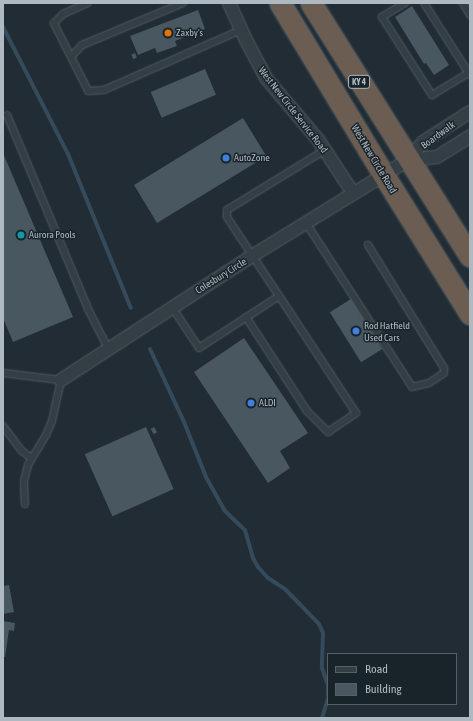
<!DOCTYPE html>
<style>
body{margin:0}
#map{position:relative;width:473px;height:721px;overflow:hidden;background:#212c34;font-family:"Asap Condensed",sans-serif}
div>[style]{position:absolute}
.stream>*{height:4px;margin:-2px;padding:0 2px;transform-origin:2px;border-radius:2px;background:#354b5b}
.building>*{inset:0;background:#495760;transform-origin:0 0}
.roads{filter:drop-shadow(0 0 1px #515c63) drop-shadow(0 0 1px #515c63)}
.lane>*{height:6px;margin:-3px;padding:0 3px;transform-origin:3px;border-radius:3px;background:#343e45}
.street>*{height:12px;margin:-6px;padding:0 6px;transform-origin:6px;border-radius:6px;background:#343e45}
.highway>*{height:21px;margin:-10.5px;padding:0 10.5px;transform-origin:10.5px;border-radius:10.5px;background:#6b5d51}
.dots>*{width:11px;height:11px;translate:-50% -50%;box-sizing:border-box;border:2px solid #19232a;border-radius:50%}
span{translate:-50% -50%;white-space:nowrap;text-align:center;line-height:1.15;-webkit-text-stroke:3px #19232a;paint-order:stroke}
.shield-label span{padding:1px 3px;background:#19232a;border:1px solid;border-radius:3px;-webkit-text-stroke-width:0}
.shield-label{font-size:9px;color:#aeb9c2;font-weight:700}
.poi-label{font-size:10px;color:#aeb9c2}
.left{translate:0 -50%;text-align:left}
.street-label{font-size:10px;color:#aeb9c2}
.frame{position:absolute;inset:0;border:4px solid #aeb9c2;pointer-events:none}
.legend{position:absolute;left:327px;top:653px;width:130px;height:52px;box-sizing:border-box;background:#19232a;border:1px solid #555f67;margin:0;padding:5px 7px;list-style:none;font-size:12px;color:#aeb9c2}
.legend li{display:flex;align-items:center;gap:8px;height:20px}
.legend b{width:20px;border:1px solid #555f67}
</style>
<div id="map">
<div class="stream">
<i style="left:3px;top:27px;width:143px;rotate:62.9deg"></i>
<i style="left:68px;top:154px;width:166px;rotate:67.8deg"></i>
<i style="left:150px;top:349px;width:81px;rotate:65deg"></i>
<i style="left:184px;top:422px;width:59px;rotate:68.2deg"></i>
<i style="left:206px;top:477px;width:38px;rotate:61deg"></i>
<i style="left:224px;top:510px;width:29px;rotate:44deg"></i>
<i style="left:245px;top:530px;width:29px;rotate:74deg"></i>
<i style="left:253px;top:558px;width:10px;rotate:61deg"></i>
<i style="left:258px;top:567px;width:15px;rotate:48deg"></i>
<i style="left:268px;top:578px;width:20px;rotate:33deg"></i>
<i style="left:285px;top:589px;width:49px;rotate:45.8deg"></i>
<i style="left:319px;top:624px;width:10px;rotate:66deg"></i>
<i style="left:323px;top:633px;width:35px;rotate:92deg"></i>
<i style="left:322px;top:668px;width:18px;rotate:71deg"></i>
<i style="left:328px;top:685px;width:10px;rotate:90deg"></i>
<i style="left:322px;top:718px;width:21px;rotate:-73deg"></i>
</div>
<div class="building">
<i style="clip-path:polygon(412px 6px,449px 65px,434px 75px,426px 63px,424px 64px,395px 17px)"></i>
<i style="clip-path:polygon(198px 10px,205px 29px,175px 41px,177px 46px,157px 53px,155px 48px,138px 55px,130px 36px)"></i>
<i style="left:135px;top:53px;width:5px;height:4px;rotate:68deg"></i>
<i style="left:205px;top:69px;width:28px;height:59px;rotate:67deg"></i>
<i style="clip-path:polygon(243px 118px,270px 162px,260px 160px,157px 223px,134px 185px)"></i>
<i style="clip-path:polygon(3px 153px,73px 317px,13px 342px,3px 318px)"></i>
<i style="left:351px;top:299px;width:59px;height:25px;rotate:58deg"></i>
<i style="clip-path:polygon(244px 338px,308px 433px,280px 451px,290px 468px,268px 483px,194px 372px)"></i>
<i style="left:146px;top:427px;width:68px;height:67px;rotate:66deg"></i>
<i style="left:154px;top:427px;width:6px;height:4px;rotate:59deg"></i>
<i style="clip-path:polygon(9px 585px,14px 612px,3px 614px,3px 586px)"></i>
<i style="clip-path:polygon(3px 621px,15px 623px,14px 631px,9px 630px,5px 657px,3px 657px)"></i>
</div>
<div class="roads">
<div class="lane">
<i style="left:183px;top:3px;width:109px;rotate:157.4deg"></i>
<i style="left:82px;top:45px;width:16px;rotate:133deg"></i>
<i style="left:71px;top:57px;width:38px;rotate:63deg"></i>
<i style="left:88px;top:91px;width:16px;rotate:-4deg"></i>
<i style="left:104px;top:90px;width:150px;rotate:-23.7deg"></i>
<i style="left:405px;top:3px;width:27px;rotate:149deg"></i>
<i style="left:382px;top:17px;width:93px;rotate:57.3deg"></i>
<i style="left:432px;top:95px;width:44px;rotate:-31.2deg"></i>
<i style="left:424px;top:3px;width:85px;rotate:57.4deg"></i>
<i style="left:463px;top:3px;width:14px;rotate:60deg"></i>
<i style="left:71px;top:57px;width:38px;rotate:-117deg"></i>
<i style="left:54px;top:23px;width:13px;rotate:-45deg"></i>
<i style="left:63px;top:14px;width:27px;rotate:-24deg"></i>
<i style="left:7px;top:115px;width:210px;rotate:67.3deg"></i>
<i style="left:88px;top:309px;width:44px;rotate:62.9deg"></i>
<i style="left:306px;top:223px;width:195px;rotate:57.1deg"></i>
<i style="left:412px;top:387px;width:17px;rotate:-13deg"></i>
<i style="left:429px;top:383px;width:18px;rotate:-34deg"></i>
<i style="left:444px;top:373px;width:5px;rotate:-90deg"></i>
<i style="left:444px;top:368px;width:145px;rotate:-121.7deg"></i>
<i style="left:172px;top:307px;width:49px;rotate:56.6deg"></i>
<i style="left:199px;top:348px;width:95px;rotate:-33deg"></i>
<i style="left:279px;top:296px;width:95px;rotate:-123.4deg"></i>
<i style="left:227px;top:217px;width:7px;rotate:-90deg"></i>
<i style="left:227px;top:210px;width:115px;rotate:-31.5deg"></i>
<i style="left:246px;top:317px;width:112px;rotate:57deg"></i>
<i style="left:307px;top:411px;width:30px;rotate:45deg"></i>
<i style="left:328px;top:432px;width:34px;rotate:-34deg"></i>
<i style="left:356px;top:413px;width:140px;rotate:-123.3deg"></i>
<i style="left:3px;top:373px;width:58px;rotate:6.9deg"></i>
<i style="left:61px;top:380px;width:42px;rotate:102.4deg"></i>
<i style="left:52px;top:421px;width:15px;rotate:113deg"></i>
<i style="left:46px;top:435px;width:35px;rotate:121deg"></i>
<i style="left:28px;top:465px;width:16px;rotate:104deg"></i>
<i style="left:24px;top:481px;width:23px;rotate:88deg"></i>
<i style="left:3px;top:426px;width:30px;rotate:53deg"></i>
<i style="left:21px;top:450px;width:13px;rotate:39deg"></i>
</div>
<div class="street">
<i style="left:229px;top:3px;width:41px;rotate:65.3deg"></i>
<i style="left:246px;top:40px;width:43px;rotate:62.2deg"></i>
<i style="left:266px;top:78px;width:82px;rotate:49.9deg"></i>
<i style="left:319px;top:141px;width:62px;rotate:56.8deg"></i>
<i style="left:408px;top:160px;width:29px;rotate:-6deg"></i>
<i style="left:437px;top:157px;width:39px;rotate:-32deg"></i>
<i style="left:61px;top:380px;width:228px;rotate:-33deg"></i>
<i style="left:252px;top:256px;width:183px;rotate:-31.6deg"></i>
<i style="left:408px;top:160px;width:23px;rotate:-50deg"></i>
<i style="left:423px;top:142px;width:56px;rotate:-32.6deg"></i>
</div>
<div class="highway">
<i style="left:280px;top:3px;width:200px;rotate:58.9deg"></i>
<i style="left:383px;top:174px;width:165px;rotate:58.1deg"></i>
<i style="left:311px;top:3px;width:299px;rotate:57.9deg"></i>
</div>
</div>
<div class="dots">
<i style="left:168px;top:33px;background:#e8710a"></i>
<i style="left:226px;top:158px;background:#3f7fe0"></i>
<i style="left:21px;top:235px;background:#0f9aa8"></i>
<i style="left:356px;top:331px;background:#3f7fe0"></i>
<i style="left:251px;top:403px;background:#3f7fe0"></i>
</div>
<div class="shield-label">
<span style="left:359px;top:82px">KY 4</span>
</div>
<div class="poi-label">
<span class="left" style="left:176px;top:33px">Zaxby's</span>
<span class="left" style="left:234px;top:158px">AutoZone</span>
<span class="left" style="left:29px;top:235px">Aurora Pools</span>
<span class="left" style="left:364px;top:331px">Rod Hatfield<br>Used Cars</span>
<span class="left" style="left:259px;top:403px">ALDI</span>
</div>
<div class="street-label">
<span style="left:293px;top:110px;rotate:52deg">West New Circle Service Road</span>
<span style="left:438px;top:135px;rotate:-36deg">Boardwalk</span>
<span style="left:374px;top:159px;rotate:59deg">West New Circle Road</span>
<span style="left:221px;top:276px;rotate:-32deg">Colesbury Circle</span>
</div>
<div class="frame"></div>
<ul class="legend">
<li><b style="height:5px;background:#343e45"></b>Road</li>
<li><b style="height:11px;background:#495760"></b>Building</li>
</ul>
</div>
